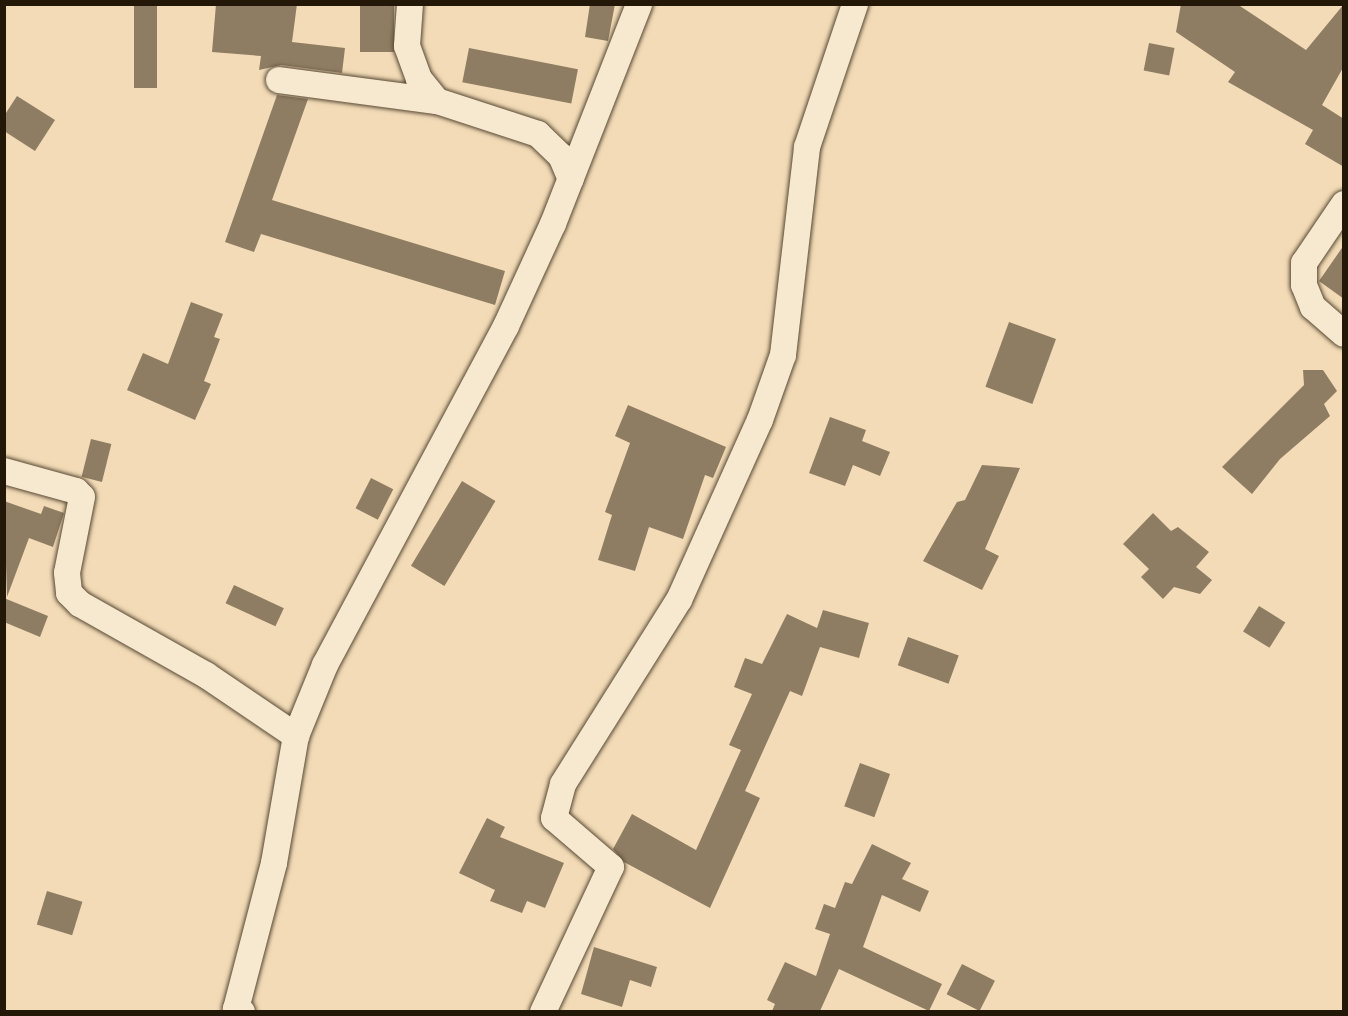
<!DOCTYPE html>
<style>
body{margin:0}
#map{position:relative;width:1348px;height:1016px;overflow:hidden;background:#f3dbb7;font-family:"EB Garamond",serif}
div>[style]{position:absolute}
.building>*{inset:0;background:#8f7d63;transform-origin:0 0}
.roads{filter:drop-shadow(0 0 2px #574934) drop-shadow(0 0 2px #574934)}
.minor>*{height:26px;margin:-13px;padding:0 13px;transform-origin:13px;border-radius:13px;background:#f7e8d0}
span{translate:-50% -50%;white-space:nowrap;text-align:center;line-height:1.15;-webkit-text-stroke:6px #f7e8d0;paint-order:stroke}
.frame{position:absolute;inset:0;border:6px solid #231808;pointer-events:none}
</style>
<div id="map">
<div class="building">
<i style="left:134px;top:4px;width:23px;height:84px"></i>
<i style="clip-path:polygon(216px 4px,297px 4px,292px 42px,345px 48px,342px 73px,281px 65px,259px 70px,261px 56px,212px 52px)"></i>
<i style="left:360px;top:4px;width:34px;height:48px"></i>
<i style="clip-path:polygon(590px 4px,615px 4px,608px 41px,585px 37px)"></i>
<i style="clip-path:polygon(1181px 4px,1237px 4px,1306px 50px,1344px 4px,1344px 66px,1322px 105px,1344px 119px,1344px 167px,1305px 144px,1313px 130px,1228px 82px,1235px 72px,1176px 32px)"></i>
<i style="left:1149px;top:43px;width:26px;height:28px;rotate:11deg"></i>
<i style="left:469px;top:48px;width:111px;height:35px;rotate:11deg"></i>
<i style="clip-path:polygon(277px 95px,308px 99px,272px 200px,505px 271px,495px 305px,261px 234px,254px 252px,225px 242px)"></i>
<i style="clip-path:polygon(17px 96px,55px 120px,35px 151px,4px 131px,4px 116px)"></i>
<i style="clip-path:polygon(1344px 245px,1344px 299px,1319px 281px)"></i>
<i style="clip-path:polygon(191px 302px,223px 314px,214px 337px,220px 339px,204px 381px,211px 384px,195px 420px,127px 390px,143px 353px,168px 364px)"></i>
<i style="left:1009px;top:322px;width:50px;height:69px;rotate:20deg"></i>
<i style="clip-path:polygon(1303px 370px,1323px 370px,1337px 391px,1324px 404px,1330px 416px,1280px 459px,1252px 494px,1222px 467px,1304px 385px)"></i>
<i style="clip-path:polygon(628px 405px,726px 447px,713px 478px,705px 475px,683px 539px,649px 527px,635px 571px,598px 560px,612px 515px,605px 512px,630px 443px,615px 436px)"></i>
<i style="clip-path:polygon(830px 417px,866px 430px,862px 441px,890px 452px,880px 476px,853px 465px,845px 486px,809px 473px)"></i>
<i style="left:91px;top:439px;width:21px;height:39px;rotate:14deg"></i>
<i style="clip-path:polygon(982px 465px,1020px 468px,985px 549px,999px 556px,982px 590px,923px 561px,957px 502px,965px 500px)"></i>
<i style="left:371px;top:478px;width:25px;height:34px;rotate:27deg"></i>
<i style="left:462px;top:481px;width:39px;height:99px;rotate:31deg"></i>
<i style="clip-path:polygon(4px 501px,41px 514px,44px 506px,64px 513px,53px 547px,29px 538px,7px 597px)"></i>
<i style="clip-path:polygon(1153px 513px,1171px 531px,1178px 527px,1209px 552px,1196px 567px,1212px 580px,1200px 594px,1174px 587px,1163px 599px,1141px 577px,1149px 569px,1123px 544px)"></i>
<i style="left:234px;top:585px;width:55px;height:20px;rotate:25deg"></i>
<i style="clip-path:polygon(4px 598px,48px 616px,40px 637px,4px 622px)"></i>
<i style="left:1259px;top:606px;width:31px;height:30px;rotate:32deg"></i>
<i style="clip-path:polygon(823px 610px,869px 623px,859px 658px,820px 647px,802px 696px,790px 691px,745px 791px,760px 798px,710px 908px,624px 862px,613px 849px,632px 814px,696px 850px,741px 750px,729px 745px,752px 694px,734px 687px,745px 658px,762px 664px,787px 614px,817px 628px)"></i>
<i style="left:908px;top:637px;width:54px;height:30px;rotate:20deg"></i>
<i style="left:860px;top:763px;width:32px;height:46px;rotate:20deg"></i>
<i style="clip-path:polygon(487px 818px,505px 827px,500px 837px,564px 863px,545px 908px,527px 901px,522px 913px,490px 901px,495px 890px,459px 873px)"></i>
<i style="clip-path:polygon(872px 844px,911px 863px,902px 879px,929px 891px,920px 912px,882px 895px,863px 947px,942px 984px,929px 1011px,839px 969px,820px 1011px,772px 1011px,775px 1004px,767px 1000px,785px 962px,816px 976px,830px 934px,815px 929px,824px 904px,835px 908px,845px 882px,852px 884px)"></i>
<i style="left:47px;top:891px;width:37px;height:35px;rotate:17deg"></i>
<i style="clip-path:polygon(594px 947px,657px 967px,651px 987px,630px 980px,622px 1007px,581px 994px)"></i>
<i style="left:962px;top:964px;width:37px;height:34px;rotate:27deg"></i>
</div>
<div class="roads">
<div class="minor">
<i style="left:410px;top:4px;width:42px;rotate:94.1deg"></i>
<i style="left:407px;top:46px;width:35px;rotate:70deg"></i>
<i style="left:419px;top:79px;width:28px;rotate:51deg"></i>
<i style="left:437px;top:101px;width:106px;rotate:18.1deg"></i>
<i style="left:538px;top:134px;width:32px;rotate:44deg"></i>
<i style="left:561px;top:156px;width:25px;rotate:67deg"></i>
<i style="left:279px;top:80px;width:159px;rotate:7.6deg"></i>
<i style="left:1344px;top:204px;width:71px;rotate:124.1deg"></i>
<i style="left:1304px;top:263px;width:22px;rotate:90deg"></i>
<i style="left:1304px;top:285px;width:24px;rotate:68deg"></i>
<i style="left:1313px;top:307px;width:41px;rotate:41.1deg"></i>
<i style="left:4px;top:471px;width:75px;rotate:15.5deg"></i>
<i style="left:76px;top:491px;width:8px;rotate:45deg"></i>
<i style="left:82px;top:497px;width:77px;rotate:101.2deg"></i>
<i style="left:67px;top:573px;width:20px;rotate:84deg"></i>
<i style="left:69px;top:593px;width:16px;rotate:45deg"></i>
<i style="left:80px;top:604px;width:145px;rotate:29.4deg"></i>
<i style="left:206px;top:675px;width:109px;rotate:34.1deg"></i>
<i style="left:242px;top:1012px;width:7px;rotate:-153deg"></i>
<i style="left:236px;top:1009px;width:151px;rotate:-75.4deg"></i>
<i style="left:274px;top:863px;width:129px;rotate:-80.2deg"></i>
<i style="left:296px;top:736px;width:77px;rotate:-67.8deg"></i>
<i style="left:325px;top:665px;width:384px;rotate:-61.9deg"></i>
<i style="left:506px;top:326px;width:112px;rotate:-65.3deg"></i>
<i style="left:553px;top:224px;width:236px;rotate:-68.6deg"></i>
<i style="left:543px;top:1012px;width:160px;rotate:-64.9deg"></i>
<i style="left:611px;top:867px;width:75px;rotate:-139.3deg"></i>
<i style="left:554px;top:818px;width:35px;rotate:-75deg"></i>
<i style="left:563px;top:784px;width:218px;rotate:-57.8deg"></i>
<i style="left:679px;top:600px;width:197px;rotate:-65.8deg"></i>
<i style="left:760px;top:420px;width:69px;rotate:-70.5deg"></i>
<i style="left:783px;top:355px;width:209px;rotate:-83.4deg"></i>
<i style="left:807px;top:147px;width:151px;rotate:-71.4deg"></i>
</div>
</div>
<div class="frame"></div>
</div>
